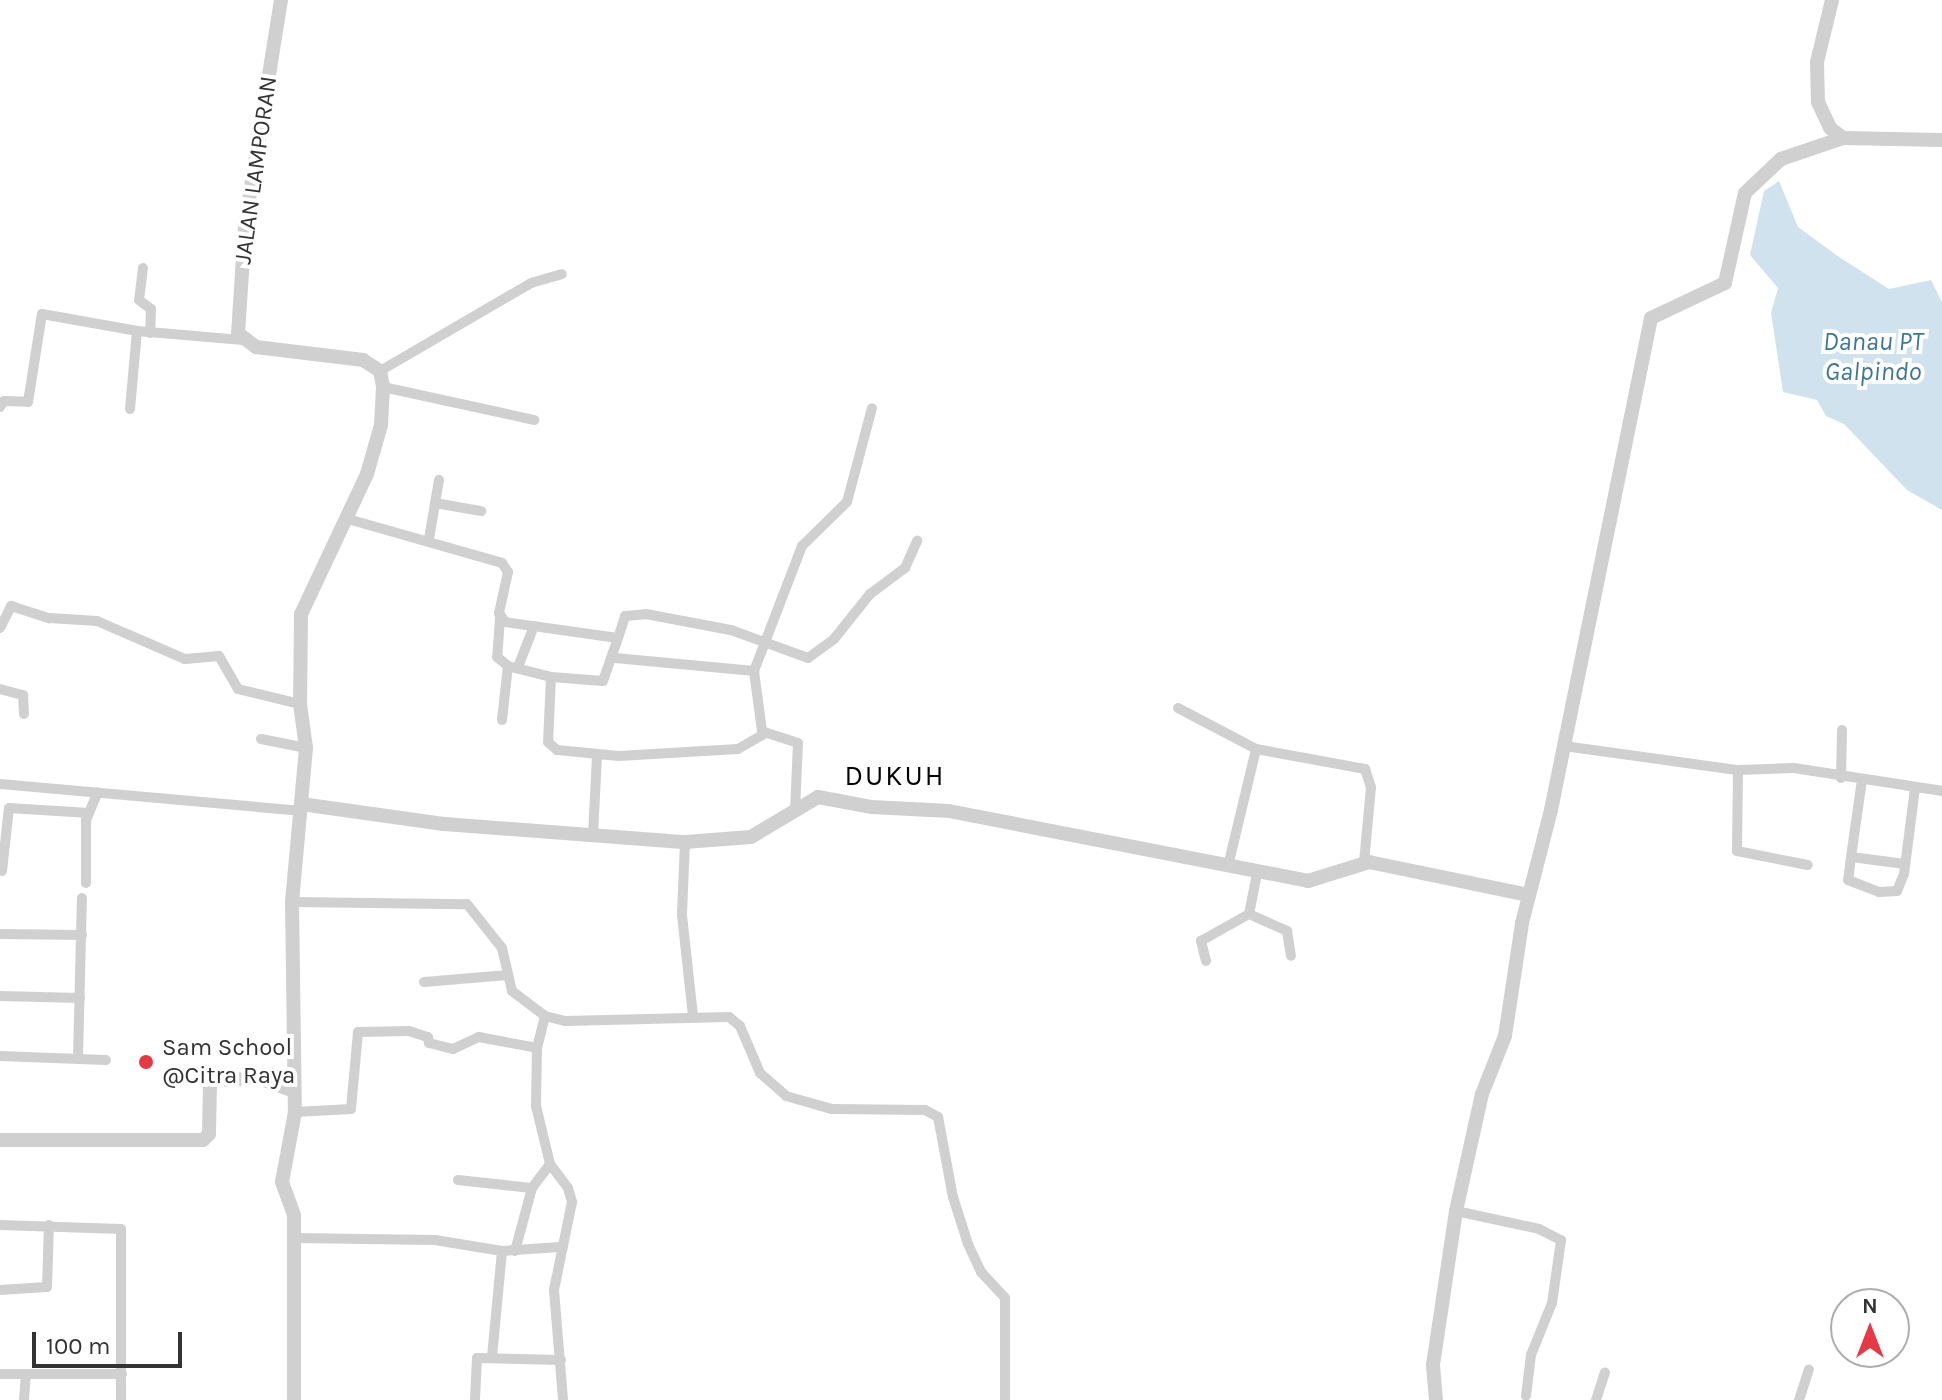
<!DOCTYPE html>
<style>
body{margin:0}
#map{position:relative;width:1942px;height:1400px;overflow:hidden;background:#fff;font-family:Karla,sans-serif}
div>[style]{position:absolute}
.water>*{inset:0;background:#cfe2ee}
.minor>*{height:10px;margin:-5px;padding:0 5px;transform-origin:5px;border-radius:5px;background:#d0d0d0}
.tertiary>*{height:14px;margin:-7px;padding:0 7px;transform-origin:7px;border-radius:7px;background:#d0d0d0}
.dots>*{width:22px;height:22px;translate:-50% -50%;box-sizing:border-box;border:4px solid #fff;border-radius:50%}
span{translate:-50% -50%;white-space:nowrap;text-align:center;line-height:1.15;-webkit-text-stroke:8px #fff;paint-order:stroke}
.street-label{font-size:24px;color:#333}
.poi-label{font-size:24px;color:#333}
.left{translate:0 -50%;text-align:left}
.water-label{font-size:26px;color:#3f7597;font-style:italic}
.quarter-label{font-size:28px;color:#000;letter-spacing:2px}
.north{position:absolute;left:1830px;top:1288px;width:80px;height:80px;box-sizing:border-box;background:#fff;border:2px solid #adadad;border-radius:50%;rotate:0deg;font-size:22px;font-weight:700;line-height:32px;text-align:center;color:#333}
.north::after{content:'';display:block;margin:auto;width:28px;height:36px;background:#e63946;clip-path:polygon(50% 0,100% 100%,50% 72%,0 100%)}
.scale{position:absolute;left:32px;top:1332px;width:150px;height:36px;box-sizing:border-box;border:4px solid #333;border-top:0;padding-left:10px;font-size:24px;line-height:28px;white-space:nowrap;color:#333;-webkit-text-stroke:6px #fff;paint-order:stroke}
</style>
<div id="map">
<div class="water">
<i style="clip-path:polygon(1779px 181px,1798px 227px,1839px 257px,1889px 289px,1931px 280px,1942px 302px,1942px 510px,1907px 490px,1844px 424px,1826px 416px,1817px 400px,1783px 392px,1771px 313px,1778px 288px,1750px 255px,1764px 191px)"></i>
</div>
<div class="minor">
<i style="left:143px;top:268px;width:32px;rotate:97deg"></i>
<i style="left:139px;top:300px;width:15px;rotate:37deg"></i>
<i style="left:151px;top:309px;width:24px;rotate:92deg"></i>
<i style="left:380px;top:371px;width:175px;rotate:-30.2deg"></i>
<i style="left:531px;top:283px;width:32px;rotate:-16deg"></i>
<i style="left:383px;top:387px;width:155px;rotate:12.3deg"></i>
<i style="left:0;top:407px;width:7px;rotate:-56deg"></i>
<i style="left:4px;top:401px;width:24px;rotate:2deg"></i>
<i style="left:28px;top:402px;width:89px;rotate:-81deg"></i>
<i style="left:42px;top:314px;width:97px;rotate:10.1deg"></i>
<i style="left:130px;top:409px;width:78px;rotate:-84.9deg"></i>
<i style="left:137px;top:331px;width:104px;rotate:4.9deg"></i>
<i style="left:435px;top:503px;width:47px;rotate:9.9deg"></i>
<i style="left:348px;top:519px;width:160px;rotate:15.9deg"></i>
<i style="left:502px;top:563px;width:11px;rotate:56deg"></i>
<i style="left:508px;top:572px;width:42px;rotate:102.4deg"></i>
<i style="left:499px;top:613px;width:11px;rotate:56deg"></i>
<i style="left:505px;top:622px;width:114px;rotate:8.1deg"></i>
<i style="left:618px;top:638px;width:23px;rotate:-72deg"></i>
<i style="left:625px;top:616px;width:21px;rotate:-5deg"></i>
<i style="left:646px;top:614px;width:86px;rotate:10.7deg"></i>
<i style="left:731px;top:630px;width:82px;rotate:20deg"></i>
<i style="left:808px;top:658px;width:32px;rotate:-36deg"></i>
<i style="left:834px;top:639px;width:58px;rotate:-51.3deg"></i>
<i style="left:870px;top:594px;width:44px;rotate:-36.6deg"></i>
<i style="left:905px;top:568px;width:30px;rotate:-66deg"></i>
<i style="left:429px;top:539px;width:60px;rotate:-80.4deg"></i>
<i style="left:500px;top:618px;width:39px;rotate:94deg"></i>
<i style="left:497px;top:657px;width:14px;rotate:39deg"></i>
<i style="left:508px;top:666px;width:44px;rotate:14.3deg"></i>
<i style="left:551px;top:677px;width:52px;rotate:4.4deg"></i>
<i style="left:603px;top:681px;width:46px;rotate:-70.8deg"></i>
<i style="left:0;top:628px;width:25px;rotate:-63deg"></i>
<i style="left:11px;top:606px;width:40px;rotate:18deg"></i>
<i style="left:49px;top:618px;width:48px;rotate:3.6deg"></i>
<i style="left:97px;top:621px;width:96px;rotate:23.4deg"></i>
<i style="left:185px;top:659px;width:34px;rotate:-5deg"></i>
<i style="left:219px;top:656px;width:38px;rotate:60deg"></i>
<i style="left:238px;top:689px;width:64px;rotate:13.6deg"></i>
<i style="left:615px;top:658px;width:140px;rotate:5.3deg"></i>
<i style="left:518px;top:667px;width:44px;rotate:-68.7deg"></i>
<i style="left:551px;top:677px;width:65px;rotate:92.6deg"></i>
<i style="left:548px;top:742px;width:12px;rotate:42deg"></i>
<i style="left:557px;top:750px;width:62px;rotate:5.5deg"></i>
<i style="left:619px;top:756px;width:119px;rotate:-3.4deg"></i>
<i style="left:738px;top:749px;width:30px;rotate:-30deg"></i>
<i style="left:0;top:689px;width:24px;rotate:15deg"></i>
<i style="left:23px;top:695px;width:19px;rotate:87deg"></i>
<i style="left:1178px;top:708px;width:88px;rotate:27.7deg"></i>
<i style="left:1256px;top:749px;width:111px;rotate:10.4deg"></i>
<i style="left:1365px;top:769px;width:19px;rotate:72deg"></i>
<i style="left:1371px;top:787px;width:76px;rotate:95.3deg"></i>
<i style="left:502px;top:720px;width:54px;rotate:-83.7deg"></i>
<i style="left:261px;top:739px;width:46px;rotate:11.3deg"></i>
<i style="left:1564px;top:746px;width:176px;rotate:7.9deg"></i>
<i style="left:1738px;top:770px;width:56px;rotate:-2deg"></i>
<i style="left:1794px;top:768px;width:150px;rotate:8.8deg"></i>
<i style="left:1738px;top:770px;width:81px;rotate:90.7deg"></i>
<i style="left:1737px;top:851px;width:72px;rotate:11.2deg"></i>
<i style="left:1841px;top:778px;width:48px;rotate:-88.8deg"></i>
<i style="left:0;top:784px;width:301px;rotate:5.1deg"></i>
<i style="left:795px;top:811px;width:68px;rotate:-87.5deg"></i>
<i style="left:798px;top:743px;width:38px;rotate:-162deg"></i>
<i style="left:762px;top:731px;width:61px;rotate:-97.6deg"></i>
<i style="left:754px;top:671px;width:134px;rotate:-69deg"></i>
<i style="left:802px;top:546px;width:63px;rotate:-44.4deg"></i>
<i style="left:847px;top:502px;width:97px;rotate:-75.1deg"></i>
<i style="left:593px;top:835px;width:80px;rotate:-87.1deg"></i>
<i style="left:685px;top:842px;width:73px;rotate:92.4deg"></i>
<i style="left:682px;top:915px;width:103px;rotate:83.8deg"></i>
<i style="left:1851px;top:857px;width:78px;rotate:-81.9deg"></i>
<i style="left:1905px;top:864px;width:54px;rotate:-172.6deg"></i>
<i style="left:1851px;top:857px;width:23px;rotate:97deg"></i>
<i style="left:1848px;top:880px;width:33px;rotate:21deg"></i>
<i style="left:1879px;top:892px;width:18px;rotate:-3deg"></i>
<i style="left:1897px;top:891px;width:18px;rotate:-68deg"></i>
<i style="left:1904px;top:874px;width:87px;rotate:-82.7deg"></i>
<i style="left:1228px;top:866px;width:120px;rotate:-76.5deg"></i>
<i style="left:2px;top:871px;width:63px;rotate:-83.7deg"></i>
<i style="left:9px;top:808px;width:80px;rotate:3.6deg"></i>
<i style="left:86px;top:883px;width:63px;rotate:-90deg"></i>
<i style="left:86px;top:820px;width:30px;rotate:-67deg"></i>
<i style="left:292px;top:902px;width:175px;rotate:0.7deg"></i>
<i style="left:467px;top:904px;width:56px;rotate:51.5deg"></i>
<i style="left:502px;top:948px;width:44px;rotate:76.9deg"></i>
<i style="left:512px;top:991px;width:41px;rotate:37.1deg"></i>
<i style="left:545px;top:1016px;width:33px;rotate:104deg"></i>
<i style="left:537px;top:1048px;width:58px;rotate:91deg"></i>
<i style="left:536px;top:1106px;width:60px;rotate:76.4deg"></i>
<i style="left:550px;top:1164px;width:30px;rotate:53deg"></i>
<i style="left:568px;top:1188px;width:15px;rotate:74deg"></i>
<i style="left:572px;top:1202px;width:90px;rotate:101.6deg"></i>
<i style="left:554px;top:1290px;width:110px;rotate:85.3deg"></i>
<i style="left:1249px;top:914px;width:42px;rotate:24.1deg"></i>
<i style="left:1287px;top:931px;width:25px;rotate:81deg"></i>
<i style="left:0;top:934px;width:82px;rotate:0.7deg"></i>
<i style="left:1206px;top:961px;width:21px;rotate:-104deg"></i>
<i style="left:1201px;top:941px;width:55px;rotate:-29.4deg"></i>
<i style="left:1249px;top:914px;width:41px;rotate:-78.7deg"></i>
<i style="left:424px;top:982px;width:84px;rotate:-4.8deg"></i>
<i style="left:0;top:996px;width:80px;rotate:1.4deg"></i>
<i style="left:545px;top:1016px;width:21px;rotate:14deg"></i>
<i style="left:565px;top:1021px;width:164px;rotate:-1.4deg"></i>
<i style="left:729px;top:1017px;width:14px;rotate:39deg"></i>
<i style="left:740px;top:1026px;width:51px;rotate:66.9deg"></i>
<i style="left:760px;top:1073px;width:35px;rotate:41deg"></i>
<i style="left:786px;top:1096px;width:48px;rotate:15.8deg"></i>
<i style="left:832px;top:1109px;width:93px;rotate:0.6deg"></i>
<i style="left:925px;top:1110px;width:15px;rotate:28deg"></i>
<i style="left:938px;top:1117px;width:81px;rotate:79.4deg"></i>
<i style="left:953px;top:1197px;width:49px;rotate:72.3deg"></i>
<i style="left:968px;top:1244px;width:31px;rotate:65deg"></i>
<i style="left:981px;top:1272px;width:35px;rotate:47deg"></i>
<i style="left:1005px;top:1298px;width:102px;rotate:90deg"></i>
<i style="left:0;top:1056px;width:106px;rotate:2.2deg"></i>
<i style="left:78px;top:1058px;width:160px;rotate:-88.6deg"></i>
<i style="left:295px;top:1112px;width:56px;rotate:-3.1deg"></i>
<i style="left:351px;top:1109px;width:77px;rotate:-84.8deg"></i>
<i style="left:358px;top:1032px;width:51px;rotate:-1.1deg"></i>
<i style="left:409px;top:1031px;width:20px;rotate:18deg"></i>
<i style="left:428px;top:1037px;width:6px;rotate:81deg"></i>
<i style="left:429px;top:1043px;width:25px;rotate:14deg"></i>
<i style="left:453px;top:1049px;width:29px;rotate:-25deg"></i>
<i style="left:479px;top:1037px;width:59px;rotate:10.7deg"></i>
<i style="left:458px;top:1180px;width:74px;rotate:6.2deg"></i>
<i style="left:1456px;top:1211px;width:85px;rotate:12.2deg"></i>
<i style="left:1539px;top:1229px;width:25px;rotate:27deg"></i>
<i style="left:1561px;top:1240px;width:64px;rotate:98.1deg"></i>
<i style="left:1552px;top:1303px;width:56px;rotate:112deg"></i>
<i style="left:1531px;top:1355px;width:41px;rotate:97deg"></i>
<i style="left:0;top:1225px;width:121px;rotate:1.9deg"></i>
<i style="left:121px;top:1229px;width:171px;rotate:90deg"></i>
<i style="left:295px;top:1238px;width:140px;rotate:0.8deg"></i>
<i style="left:435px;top:1240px;width:68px;rotate:9.3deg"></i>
<i style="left:502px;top:1251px;width:58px;rotate:-3.9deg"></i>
<i style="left:515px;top:1251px;width:65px;rotate:-74.9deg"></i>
<i style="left:532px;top:1188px;width:30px;rotate:-53deg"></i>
<i style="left:0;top:1290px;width:47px;rotate:-3.7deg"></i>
<i style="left:47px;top:1287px;width:62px;rotate:-88.2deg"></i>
<i style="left:492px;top:1357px;width:106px;rotate:-84.6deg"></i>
<i style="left:0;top:1374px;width:122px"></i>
<i style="left:24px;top:1400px;width:26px;rotate:-86deg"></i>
<i style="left:475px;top:1400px;width:42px;rotate:-87.3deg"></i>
<i style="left:477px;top:1358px;width:84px;rotate:1.4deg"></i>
<i style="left:1596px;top:1400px;width:29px;rotate:-72deg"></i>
<i style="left:1799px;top:1400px;width:32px;rotate:-72deg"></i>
</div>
<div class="tertiary">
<i style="left:281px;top:0;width:229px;rotate:99.1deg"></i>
<i style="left:245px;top:226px;width:107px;rotate:93.7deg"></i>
<i style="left:238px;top:333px;width:23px;rotate:38deg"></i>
<i style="left:256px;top:347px;width:108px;rotate:6.9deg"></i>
<i style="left:363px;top:360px;width:20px;rotate:33deg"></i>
<i style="left:380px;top:371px;width:16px;rotate:79deg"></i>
<i style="left:383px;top:387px;width:38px;rotate:93deg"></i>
<i style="left:381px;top:425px;width:51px;rotate:105.9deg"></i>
<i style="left:367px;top:474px;width:155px;rotate:115.2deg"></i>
<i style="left:301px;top:614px;width:90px;rotate:90.6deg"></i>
<i style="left:300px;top:704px;width:44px;rotate:82.2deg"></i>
<i style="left:306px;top:748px;width:155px;rotate:95.2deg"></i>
<i style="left:292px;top:902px;width:210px;rotate:89.2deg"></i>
<i style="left:295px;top:1112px;width:71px;rotate:100.5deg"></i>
<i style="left:282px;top:1182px;width:35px;rotate:70deg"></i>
<i style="left:294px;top:1215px;width:185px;rotate:90deg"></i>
<i style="left:1832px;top:0;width:64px;rotate:103.6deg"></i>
<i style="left:1817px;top:62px;width:40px;rotate:88.6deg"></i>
<i style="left:1818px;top:102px;width:29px;rotate:65deg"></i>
<i style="left:1830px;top:128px;width:16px;rotate:38deg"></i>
<i style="left:301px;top:804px;width:144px;rotate:8deg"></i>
<i style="left:444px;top:824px;width:242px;rotate:4.3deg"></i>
<i style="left:685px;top:842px;width:66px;rotate:-4.3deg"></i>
<i style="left:751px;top:837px;width:78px;rotate:-30.8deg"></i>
<i style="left:818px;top:797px;width:55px;rotate:10.5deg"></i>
<i style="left:872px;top:807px;width:77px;rotate:3deg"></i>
<i style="left:949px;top:811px;width:366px;rotate:11deg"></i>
<i style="left:1308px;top:881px;width:64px;rotate:-17.3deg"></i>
<i style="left:1369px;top:862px;width:163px;rotate:11.7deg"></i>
<i style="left:0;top:1140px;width:203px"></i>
<i style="left:203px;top:1140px;width:8px;rotate:-45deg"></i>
<i style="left:209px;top:1134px;width:54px;rotate:-88.9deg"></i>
<i style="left:210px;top:1080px;width:51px;rotate:-1.1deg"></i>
<i style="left:261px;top:1079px;width:35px;rotate:20deg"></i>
<i style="left:1436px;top:1400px;width:35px;rotate:-95deg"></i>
<i style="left:1433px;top:1365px;width:156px;rotate:-81.5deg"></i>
<i style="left:1456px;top:1211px;width:120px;rotate:-77.5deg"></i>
<i style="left:1482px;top:1094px;width:62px;rotate:-68.4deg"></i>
<i style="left:1505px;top:1036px;width:114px;rotate:-81.4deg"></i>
<i style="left:1522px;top:923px;width:117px;rotate:-75.6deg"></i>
<i style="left:1551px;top:810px;width:502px;rotate:-78.51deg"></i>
<i style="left:1651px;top:318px;width:82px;rotate:-25.3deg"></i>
<i style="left:1725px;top:283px;width:92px;rotate:-77.5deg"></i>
<i style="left:1745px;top:193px;width:50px;rotate:-43.4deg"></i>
<i style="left:1781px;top:159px;width:65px;rotate:-18.7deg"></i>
<i style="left:1843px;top:138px;width:99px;rotate:1.2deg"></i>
</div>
<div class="dots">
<i style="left:146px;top:1062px;background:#e63946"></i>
</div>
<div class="street-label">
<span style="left:256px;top:170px;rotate:-82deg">JALAN LAMPORAN</span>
</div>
<div class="poi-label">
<span class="left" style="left:162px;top:1062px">Sam School<br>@Citra Raya</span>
</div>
<div class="water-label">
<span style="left:1873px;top:357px">Danau PT<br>Galpindo</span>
</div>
<div class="quarter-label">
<span style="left:895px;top:776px">DUKUH</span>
</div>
<div class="north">N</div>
<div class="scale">100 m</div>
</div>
